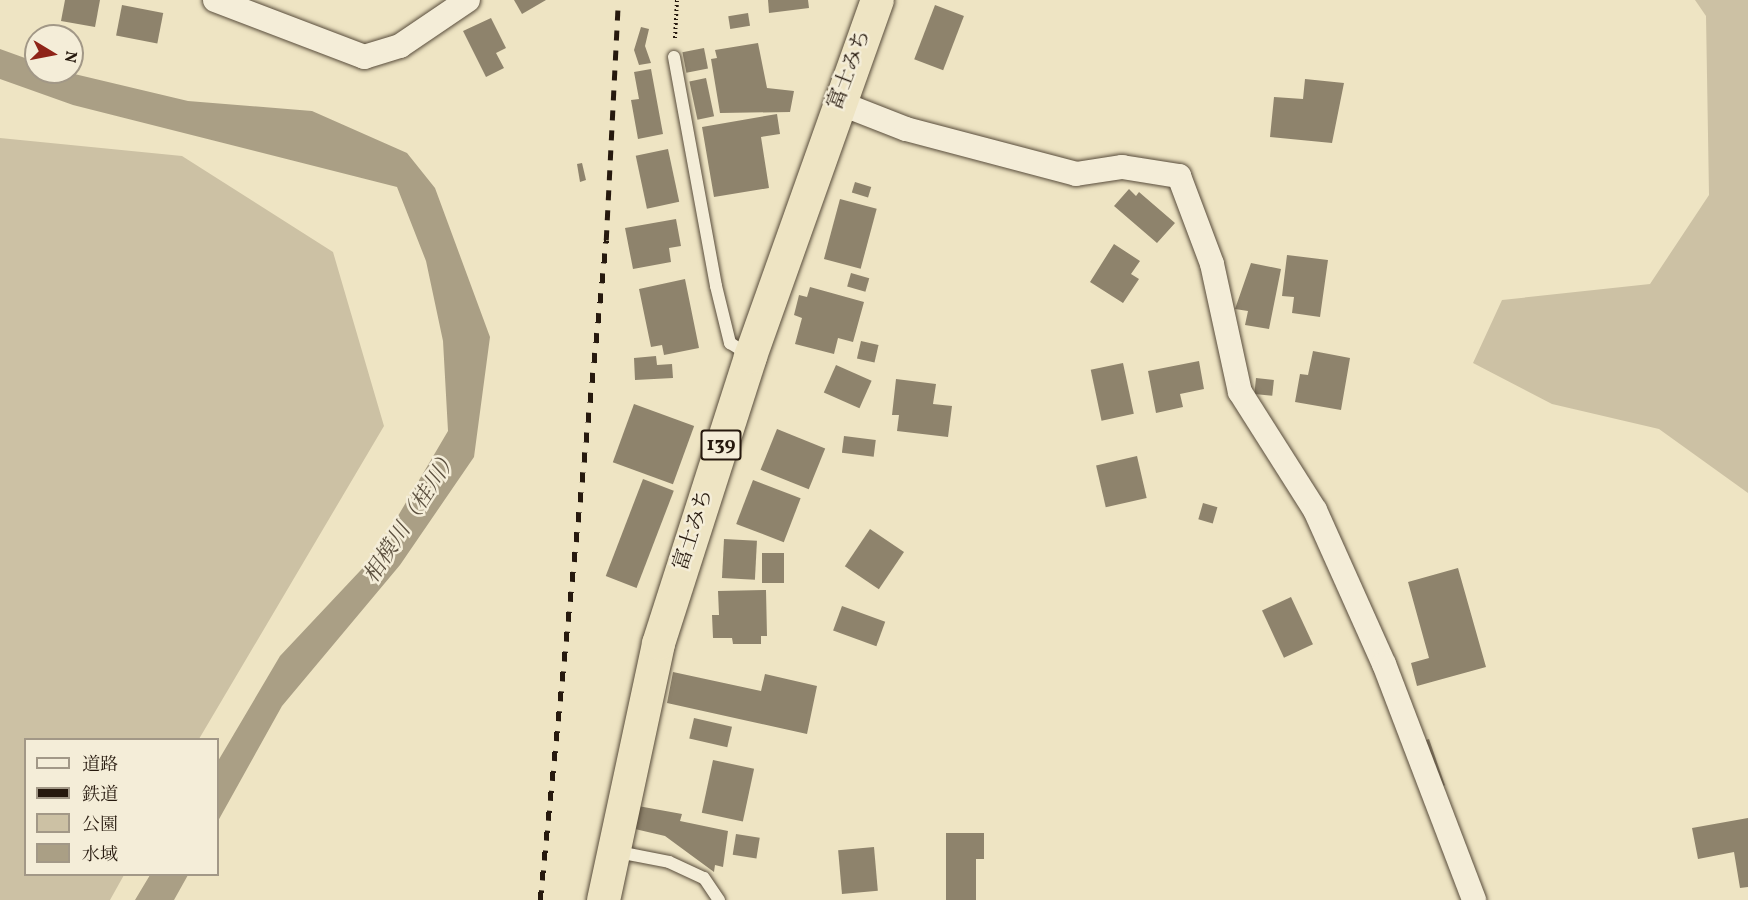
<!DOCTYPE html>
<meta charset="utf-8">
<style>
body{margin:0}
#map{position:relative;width:1748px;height:900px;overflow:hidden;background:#eee4c3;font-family:Vollkorn,"Noto Serif JP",serif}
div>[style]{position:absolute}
.green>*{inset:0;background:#ccc1a4}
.water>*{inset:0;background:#aa9f85}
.building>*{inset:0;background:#8e836c;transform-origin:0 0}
.path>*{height:4px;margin-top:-2px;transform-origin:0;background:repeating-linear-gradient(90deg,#26190e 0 1.5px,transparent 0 4.5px)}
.roads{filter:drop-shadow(0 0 2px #584c3b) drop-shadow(0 0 2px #584c3b)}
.lane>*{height:12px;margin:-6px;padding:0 6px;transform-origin:6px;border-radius:6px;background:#f4edd8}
.street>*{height:24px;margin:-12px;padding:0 12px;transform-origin:12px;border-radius:12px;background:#f4edd8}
.highway>*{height:33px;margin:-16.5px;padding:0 16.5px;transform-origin:16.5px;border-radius:16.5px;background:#eee4c3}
.rail>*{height:4.5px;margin-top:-2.25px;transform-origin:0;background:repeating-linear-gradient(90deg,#26190e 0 10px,transparent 0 20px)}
span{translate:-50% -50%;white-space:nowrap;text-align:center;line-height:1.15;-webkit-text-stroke:5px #f4edd8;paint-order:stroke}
.shield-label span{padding:2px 4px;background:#f4edd8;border:2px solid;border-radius:4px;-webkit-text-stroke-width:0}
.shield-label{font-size:20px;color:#26190e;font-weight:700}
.street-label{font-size:21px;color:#26190e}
.water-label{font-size:22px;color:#5b4f3e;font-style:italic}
.legend{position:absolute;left:24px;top:738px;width:195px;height:138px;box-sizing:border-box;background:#f4edd8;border:2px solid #a29887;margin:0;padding:8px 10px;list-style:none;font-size:18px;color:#26190e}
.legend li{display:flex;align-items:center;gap:12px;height:30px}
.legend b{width:30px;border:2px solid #a29887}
.north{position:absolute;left:24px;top:24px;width:60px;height:60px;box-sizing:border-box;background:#f4edd8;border:2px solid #a29887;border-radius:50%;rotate:100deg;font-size:16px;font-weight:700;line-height:24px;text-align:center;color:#26190e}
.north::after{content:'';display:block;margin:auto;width:21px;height:27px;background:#8f2418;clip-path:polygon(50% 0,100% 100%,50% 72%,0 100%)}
</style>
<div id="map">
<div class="green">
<i style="clip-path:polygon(1695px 0,1748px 0,1748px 493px,1659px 429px,1552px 404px,1473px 363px,1502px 300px,1650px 284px,1709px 195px,1706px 16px)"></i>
<i style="clip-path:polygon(0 138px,182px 156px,333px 252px,384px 426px,199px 739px,26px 740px,26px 874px,124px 875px,110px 900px,0 900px)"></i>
</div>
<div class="water">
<i style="clip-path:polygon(0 49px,36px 62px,36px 72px,66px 72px,188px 101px,312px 111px,407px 153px,435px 188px,490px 337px,474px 457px,400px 565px,282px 706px,218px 821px,218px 761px,280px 656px,375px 555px,448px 431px,443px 341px,426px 261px,397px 187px,73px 105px,0 79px)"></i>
<i style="clip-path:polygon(150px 875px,150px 874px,188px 875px,174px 900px,135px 900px)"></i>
</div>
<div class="building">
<i style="clip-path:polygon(65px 0,100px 0,95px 27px,61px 21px)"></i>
<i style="clip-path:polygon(514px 0,546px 0,522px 14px)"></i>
<i style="clip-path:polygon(768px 0,808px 0,809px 8px,769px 13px)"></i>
<i style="left:122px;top:5px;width:42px;height:31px;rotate:11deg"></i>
<i style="left:935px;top:5px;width:31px;height:58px;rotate:21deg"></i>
<i style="left:748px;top:13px;width:13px;height:20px;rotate:81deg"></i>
<i style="clip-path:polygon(491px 18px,506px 48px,496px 53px,504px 68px,486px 77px,463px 31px)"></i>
<i style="clip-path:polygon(641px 27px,649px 29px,645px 46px,651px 63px,639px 65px,634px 50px)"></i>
<i style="clip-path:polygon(758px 43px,767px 88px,794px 91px,790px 112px,720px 113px,711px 59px,717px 58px,715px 50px)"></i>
<i style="left:704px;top:48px;width:21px;height:22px;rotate:79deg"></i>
<i style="clip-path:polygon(651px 69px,663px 134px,638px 139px,631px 100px,639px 99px,634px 72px)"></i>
<i style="left:706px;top:78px;width:39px;height:17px;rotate:78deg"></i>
<i style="clip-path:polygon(1305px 79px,1344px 83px,1332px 143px,1270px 137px,1274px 97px,1303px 99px)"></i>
<i style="clip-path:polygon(777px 114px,780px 134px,761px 137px,769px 188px,714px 197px,702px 127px)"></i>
<i style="left:668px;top:149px;width:54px;height:33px;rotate:78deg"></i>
<i style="clip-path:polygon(582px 163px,586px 180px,580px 182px,577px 164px)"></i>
<i style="left:855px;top:182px;width:17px;height:11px;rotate:17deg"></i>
<i style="clip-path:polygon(1129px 189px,1136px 196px,1139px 192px,1175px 223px,1157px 243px,1114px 206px)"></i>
<i style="left:840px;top:199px;width:38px;height:62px;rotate:15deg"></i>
<i style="clip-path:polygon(676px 219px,681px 246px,669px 248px,671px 262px,633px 269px,625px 228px)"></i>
<i style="clip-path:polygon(1114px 244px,1140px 261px,1131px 274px,1139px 279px,1123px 303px,1090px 282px)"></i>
<i style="clip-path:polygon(1287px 255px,1328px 260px,1320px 317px,1292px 313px,1294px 297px,1282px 296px)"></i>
<i style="clip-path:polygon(1251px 263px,1281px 269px,1269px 329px,1245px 325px,1248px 311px,1235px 309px)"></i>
<i style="left:851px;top:273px;width:19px;height:14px;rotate:16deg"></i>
<i style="clip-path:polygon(685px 279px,699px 348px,664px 355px,662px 345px,651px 347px,639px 289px)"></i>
<i style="clip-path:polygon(810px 287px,864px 302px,853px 342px,838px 338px,834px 354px,795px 344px,802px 318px,794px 315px,799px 295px,807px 297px)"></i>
<i style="left:861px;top:341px;width:18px;height:18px;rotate:13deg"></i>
<i style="clip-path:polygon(1313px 351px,1350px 358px,1341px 410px,1295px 402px,1300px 374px,1308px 375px)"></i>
<i style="clip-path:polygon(656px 356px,657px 365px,672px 364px,673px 378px,635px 380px,634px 358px)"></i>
<i style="clip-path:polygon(1199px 361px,1204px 389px,1180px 394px,1183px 407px,1156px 413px,1148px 371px)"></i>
<i style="left:1123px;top:363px;width:52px;height:33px;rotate:78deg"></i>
<i style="left:836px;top:365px;width:39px;height:30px;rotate:24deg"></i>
<i style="left:1256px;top:378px;width:18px;height:16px;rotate:6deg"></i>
<i style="clip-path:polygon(896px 379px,936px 384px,933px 404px,952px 406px,948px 437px,897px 431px,899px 415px,892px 415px)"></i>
<i style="left:634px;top:404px;width:64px;height:62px;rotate:20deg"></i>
<i style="left:777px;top:429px;width:52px;height:44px;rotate:22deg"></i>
<i style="left:844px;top:436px;width:32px;height:17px;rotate:7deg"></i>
<i style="left:1137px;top:456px;width:43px;height:42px;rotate:77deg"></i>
<i style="left:643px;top:479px;width:33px;height:104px;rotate:21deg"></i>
<i style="left:753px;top:480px;width:51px;height:47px;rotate:21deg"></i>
<i style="left:1203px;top:503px;width:15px;height:17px;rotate:16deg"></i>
<i style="left:870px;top:529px;width:41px;height:45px;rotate:34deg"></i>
<i style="left:724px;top:539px;width:33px;height:39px;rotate:3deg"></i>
<i style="left:762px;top:553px;width:22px;height:30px"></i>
<i style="clip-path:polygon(1458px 568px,1486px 667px,1417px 686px,1411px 663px,1429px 658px,1408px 582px)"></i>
<i style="clip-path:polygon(766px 590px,767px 636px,761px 636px,761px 644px,733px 644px,732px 638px,713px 638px,712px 615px,719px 615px,718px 591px)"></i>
<i style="left:1291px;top:597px;width:52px;height:32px;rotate:65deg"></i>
<i style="left:842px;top:606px;width:46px;height:26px;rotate:20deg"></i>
<i style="clip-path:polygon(673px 672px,761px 691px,765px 674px,817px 686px,807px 734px,667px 703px)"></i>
<i style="left:694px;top:718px;width:39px;height:21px;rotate:13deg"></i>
<i style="left:1429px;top:739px;width:49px;height:12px;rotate:71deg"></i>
<i style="left:713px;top:760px;width:42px;height:54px;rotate:12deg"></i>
<i style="clip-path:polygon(638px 806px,682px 814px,680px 821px,728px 831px,723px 867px,715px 865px,714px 872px,665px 836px,635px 829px)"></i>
<i style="clip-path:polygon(1748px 818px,1748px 887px,1740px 888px,1734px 852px,1698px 859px,1692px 828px)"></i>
<i style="clip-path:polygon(946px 833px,984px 833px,984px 859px,976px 859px,976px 900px,946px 900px)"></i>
<i style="left:736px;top:834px;width:24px;height:21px;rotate:9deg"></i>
<i style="left:874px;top:847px;width:44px;height:36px;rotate:85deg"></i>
</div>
<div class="path">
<i style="left:675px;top:38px;width:38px;rotate:-87deg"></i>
</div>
<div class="roads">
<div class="lane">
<i style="left:674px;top:57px;width:233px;rotate:79.6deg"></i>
<i style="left:716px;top:286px;width:59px;rotate:76.2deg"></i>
<i style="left:730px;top:343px;width:22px;rotate:32deg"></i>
<i style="left:613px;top:851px;width:57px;rotate:11.1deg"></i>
<i style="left:669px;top:862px;width:38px;rotate:25deg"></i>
<i style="left:704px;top:878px;width:27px;rotate:56deg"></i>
</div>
<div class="street">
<i style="left:215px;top:0;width:160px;rotate:20.9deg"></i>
<i style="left:364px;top:57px;width:38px;rotate:-17deg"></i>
<i style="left:400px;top:46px;width:82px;rotate:-34.1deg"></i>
<i style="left:837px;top:102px;width:74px;rotate:21.4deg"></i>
<i style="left:906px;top:129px;width:176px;rotate:14.8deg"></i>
<i style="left:1076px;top:174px;width:47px;rotate:-8.7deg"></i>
<i style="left:1122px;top:167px;width:58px;rotate:9deg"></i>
<i style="left:1179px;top:176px;width:94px;rotate:69.4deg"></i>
<i style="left:1212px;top:264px;width:131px;rotate:77.7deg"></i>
<i style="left:1240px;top:392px;width:140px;rotate:57.6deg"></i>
<i style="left:1315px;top:510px;width:169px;rotate:65.9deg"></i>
<i style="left:1384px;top:664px;width:253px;rotate:69.1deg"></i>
</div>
<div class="highway">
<i style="left:603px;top:900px;width:263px;rotate:-77.9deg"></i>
<i style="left:658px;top:643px;width:301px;rotate:-72.2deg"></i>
<i style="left:750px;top:356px;width:378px;rotate:-70.4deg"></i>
</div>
</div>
<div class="rail">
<i style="left:540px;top:900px;width:663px;rotate:-84.29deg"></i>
<i style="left:606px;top:240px;width:240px;rotate:-87.1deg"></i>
</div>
<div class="shield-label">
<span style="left:721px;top:445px">139</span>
</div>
<div class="street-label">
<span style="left:850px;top:70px;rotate:-69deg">富士みち</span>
<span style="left:694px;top:530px;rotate:-72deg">富士みち</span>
</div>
<div class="water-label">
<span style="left:412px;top:517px;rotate:-57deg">相模川（桂川）</span>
</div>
<ul class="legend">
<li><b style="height:8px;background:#f4edd8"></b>道路</li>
<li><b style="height:8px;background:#26190e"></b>鉄道</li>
<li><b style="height:16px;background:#ccc1a4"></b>公園</li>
<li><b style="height:16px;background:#aa9f85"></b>水域</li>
</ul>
<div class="north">N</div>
</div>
